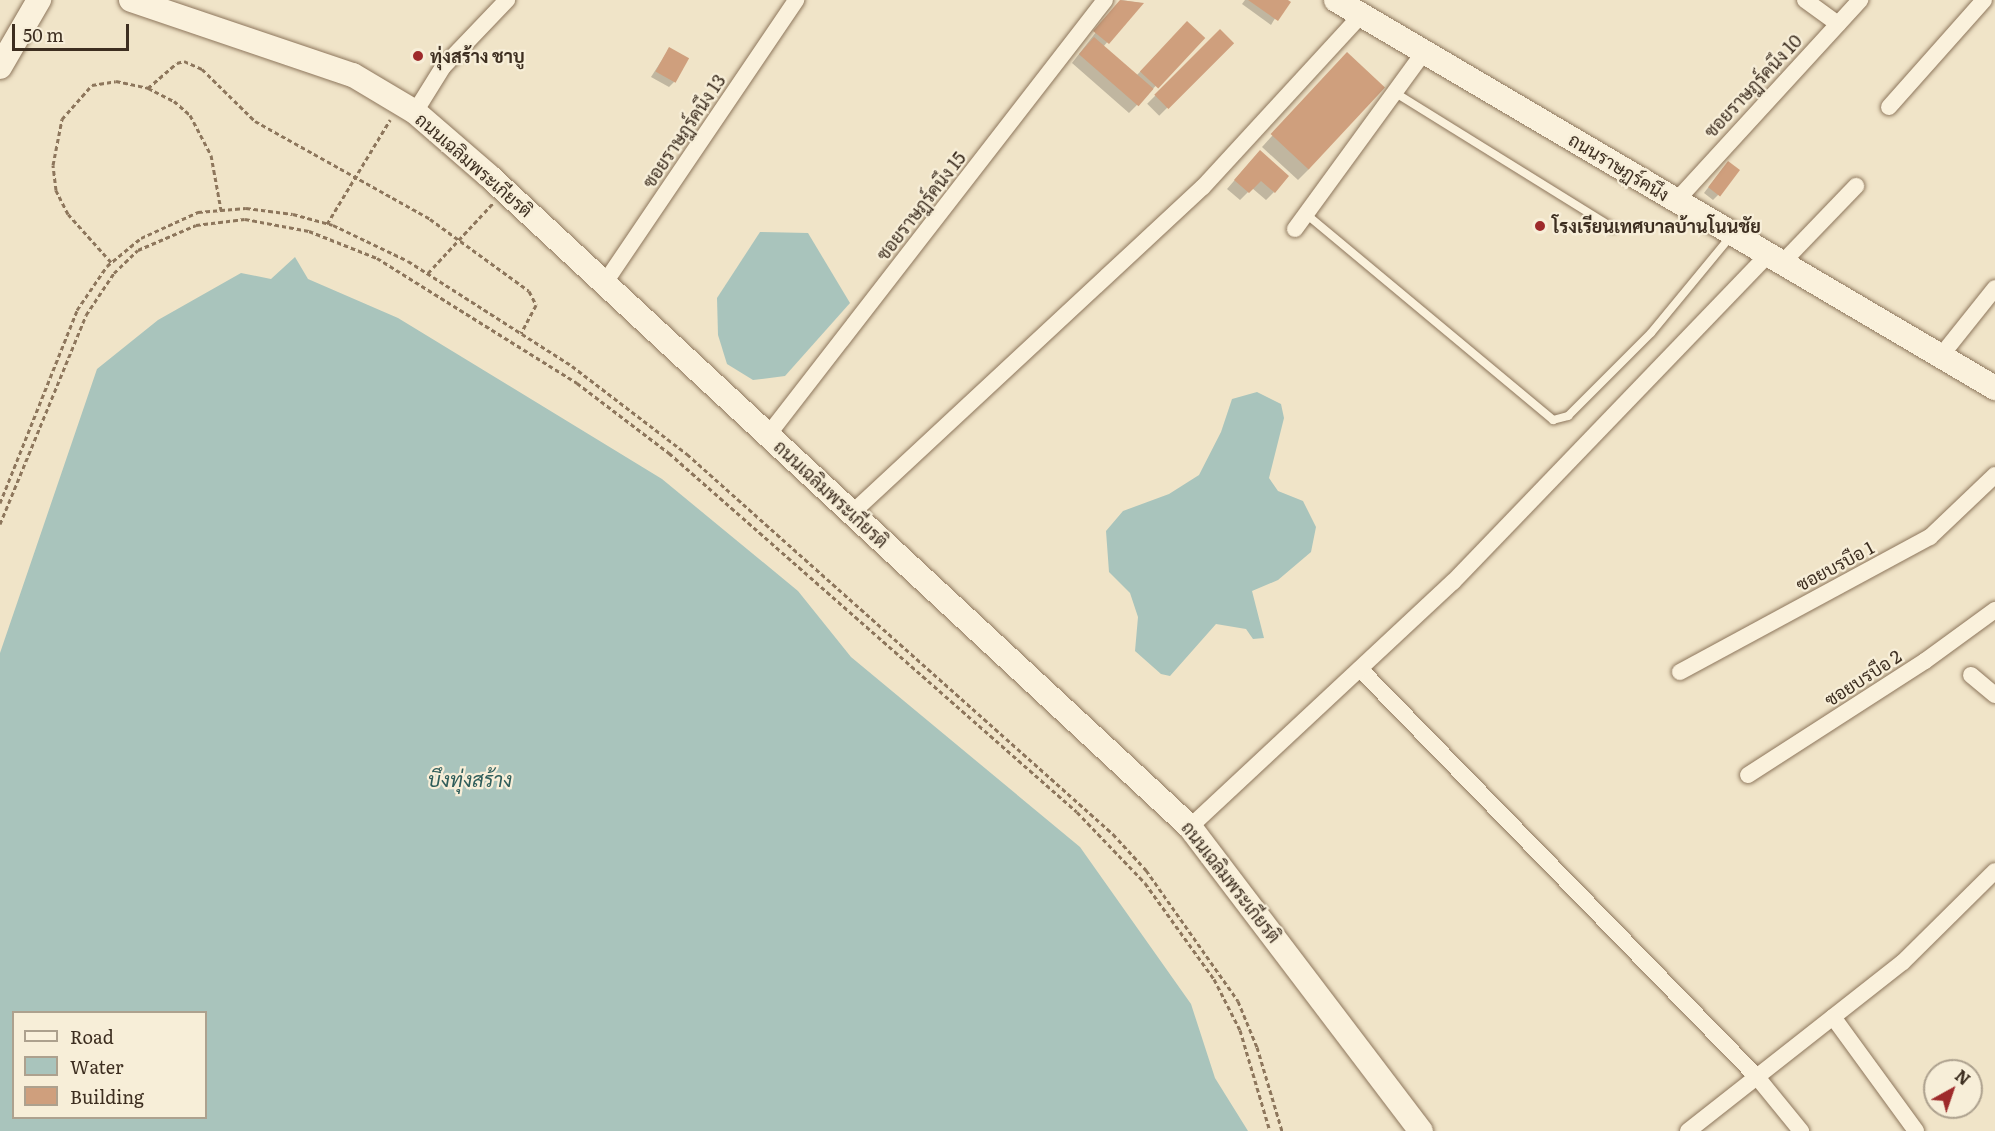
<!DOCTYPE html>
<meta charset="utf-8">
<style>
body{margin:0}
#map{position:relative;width:1995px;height:1131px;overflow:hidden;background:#f0e4c8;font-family:Literata,Sarabun,serif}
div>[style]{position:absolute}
.water>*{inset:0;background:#a9c4bc}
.shadow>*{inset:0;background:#0003;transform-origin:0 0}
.building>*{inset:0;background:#cf9f7d;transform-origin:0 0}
.path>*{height:3px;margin-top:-1.5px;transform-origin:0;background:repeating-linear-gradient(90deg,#8d765c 0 4.5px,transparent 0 7.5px)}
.roads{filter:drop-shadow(0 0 2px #8d765c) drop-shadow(0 0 2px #8d765c)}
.lane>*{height:8px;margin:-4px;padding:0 4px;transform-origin:4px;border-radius:4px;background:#faf1dc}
.street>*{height:16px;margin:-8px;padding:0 8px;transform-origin:8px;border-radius:8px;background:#faf1dc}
.secondary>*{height:24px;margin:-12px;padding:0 12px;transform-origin:12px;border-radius:12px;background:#faf1dc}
.dots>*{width:16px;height:16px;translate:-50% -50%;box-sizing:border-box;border:3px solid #f7eed8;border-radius:50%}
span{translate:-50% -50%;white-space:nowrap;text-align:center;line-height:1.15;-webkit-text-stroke:4.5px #f7eed8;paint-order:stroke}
.poi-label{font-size:18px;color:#3d2e20;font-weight:700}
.left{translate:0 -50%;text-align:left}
.street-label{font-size:18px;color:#3d2e20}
.water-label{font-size:20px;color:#2f5d5a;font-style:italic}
.legend{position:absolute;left:12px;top:1011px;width:195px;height:108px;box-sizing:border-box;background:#f7eed8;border:2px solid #ada18e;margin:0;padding:8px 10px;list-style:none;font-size:18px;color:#3d2e20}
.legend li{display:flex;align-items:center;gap:12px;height:30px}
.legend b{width:30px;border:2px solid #ada18e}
.north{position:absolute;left:1923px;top:1059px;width:60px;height:60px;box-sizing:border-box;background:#f7eed8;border:2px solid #ada18e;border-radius:50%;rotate:40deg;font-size:16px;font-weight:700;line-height:24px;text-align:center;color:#3d2e20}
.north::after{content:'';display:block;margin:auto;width:21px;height:27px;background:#9e2a2b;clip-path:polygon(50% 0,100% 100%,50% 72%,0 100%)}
.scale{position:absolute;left:12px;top:24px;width:117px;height:27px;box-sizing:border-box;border:3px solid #3d2e20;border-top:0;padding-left:8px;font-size:18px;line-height:21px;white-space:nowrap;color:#3d2e20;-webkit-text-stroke:4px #f7eed8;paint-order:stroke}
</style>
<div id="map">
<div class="water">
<i style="clip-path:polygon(760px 232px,808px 233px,850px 303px,785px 376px,753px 380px,727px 364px,718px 335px,717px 298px)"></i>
<i style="clip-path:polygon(evenodd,295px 257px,308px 279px,398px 318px,662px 479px,798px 591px,851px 657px,1080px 847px,1191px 1004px,1215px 1078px,1248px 1131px,0 1131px,0 653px,97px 369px,158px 320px,241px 273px,271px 279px,295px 257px,206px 1012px,206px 1118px,14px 1118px,14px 1012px,206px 1012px)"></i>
<i style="clip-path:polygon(1257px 392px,1281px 404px,1284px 418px,1269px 478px,1278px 491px,1303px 501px,1316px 527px,1311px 552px,1278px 580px,1252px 591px,1264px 638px,1253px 639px,1246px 629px,1216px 624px,1170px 676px,1161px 674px,1135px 651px,1138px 617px,1130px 593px,1109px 572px,1106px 531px,1123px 511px,1169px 494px,1199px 475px,1221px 432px,1232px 399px)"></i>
</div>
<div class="shadow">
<i style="clip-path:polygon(1121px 0,1141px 3px,1103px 47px,1136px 76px,1187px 23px,1203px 38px,1129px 113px,1072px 63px)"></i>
<i style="clip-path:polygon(1245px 0,1286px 0,1271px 25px,1242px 4px)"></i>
<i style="left:1220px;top:31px;width:17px;height:103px;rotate:45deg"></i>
<i style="clip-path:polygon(669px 49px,674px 82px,669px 87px,651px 77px)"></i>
<i style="clip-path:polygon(1336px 65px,1309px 169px,1298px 180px,1262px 147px)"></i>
<i style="clip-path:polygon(1252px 160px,1274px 192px,1266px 200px,1252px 188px,1240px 200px,1227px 189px)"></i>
<i style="clip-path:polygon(1723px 168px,1718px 195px,1713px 200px,1704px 193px)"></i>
</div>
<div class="building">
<i style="clip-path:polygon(1120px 0,1144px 3px,1109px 44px,1093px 31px)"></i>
<i style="clip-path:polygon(1248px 0,1288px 0,1291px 2px,1278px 21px)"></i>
<i style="left:1187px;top:21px;width:25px;height:69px;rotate:43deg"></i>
<i style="left:1220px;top:29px;width:20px;height:93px;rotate:45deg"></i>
<i style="left:1094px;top:37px;width:79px;height:23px;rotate:41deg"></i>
<i style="left:669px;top:47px;width:23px;height:28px;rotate:29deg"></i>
<i style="left:1347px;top:52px;width:52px;height:112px;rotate:43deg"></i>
<i style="clip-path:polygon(1260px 150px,1289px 176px,1275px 193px,1261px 181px,1249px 193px,1234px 180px)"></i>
<i style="left:1728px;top:161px;width:15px;height:33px;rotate:37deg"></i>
</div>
<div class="path">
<i style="left:148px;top:88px;width:38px;rotate:-41deg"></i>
<i style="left:177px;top:63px;width:7px;rotate:-16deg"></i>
<i style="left:184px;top:61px;width:20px;rotate:24deg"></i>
<i style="left:202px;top:69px;width:74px;rotate:44.5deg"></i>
<i style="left:255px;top:121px;width:201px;rotate:29.2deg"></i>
<i style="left:430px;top:219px;width:122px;rotate:36deg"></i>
<i style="left:529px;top:291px;width:16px;rotate:63deg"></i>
<i style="left:536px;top:305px;width:32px;rotate:118deg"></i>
<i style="left:327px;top:224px;width:122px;rotate:-58.8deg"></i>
<i style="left:111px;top:262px;width:64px;rotate:-131.9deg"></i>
<i style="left:68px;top:214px;width:27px;rotate:-117deg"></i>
<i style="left:56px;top:190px;width:25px;rotate:-97deg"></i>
<i style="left:53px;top:165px;width:47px;rotate:-78.9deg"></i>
<i style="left:62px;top:119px;width:45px;rotate:-48.6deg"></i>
<i style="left:92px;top:85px;width:24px;rotate:-9deg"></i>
<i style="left:116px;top:81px;width:33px;rotate:12deg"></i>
<i style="left:148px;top:88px;width:29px;rotate:27deg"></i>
<i style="left:174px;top:101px;width:21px;rotate:41deg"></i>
<i style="left:190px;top:115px;width:45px;rotate:62.3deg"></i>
<i style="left:211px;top:155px;width:56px;rotate:79.7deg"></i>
<i style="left:428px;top:273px;width:96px;rotate:-47.1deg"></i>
<i style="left:0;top:503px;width:208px;rotate:-68.2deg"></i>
<i style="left:77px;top:310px;width:53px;rotate:-55.7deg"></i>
<i style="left:107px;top:266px;width:44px;rotate:-39.5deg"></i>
<i style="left:141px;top:238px;width:63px;rotate:-24.5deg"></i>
<i style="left:198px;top:212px;width:48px;rotate:-4.8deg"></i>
<i style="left:246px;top:208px;width:47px;rotate:7.3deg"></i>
<i style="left:293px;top:214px;width:41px;rotate:15.4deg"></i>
<i style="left:333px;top:225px;width:83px;rotate:25.6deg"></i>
<i style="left:408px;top:261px;width:195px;rotate:32.6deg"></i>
<i style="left:572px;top:366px;width:145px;rotate:37.4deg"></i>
<i style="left:687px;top:454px;width:571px;rotate:41.73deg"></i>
<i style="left:1113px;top:834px;width:49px;rotate:47.5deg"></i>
<i style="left:1146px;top:870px;width:160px;rotate:54.9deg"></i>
<i style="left:1238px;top:1001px;width:50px;rotate:67.6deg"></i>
<i style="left:1257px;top:1047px;width:88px;rotate:73.4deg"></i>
<i style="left:0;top:524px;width:226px;rotate:-67.6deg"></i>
<i style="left:86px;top:315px;width:50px;rotate:-56.3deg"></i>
<i style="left:114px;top:273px;width:33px;rotate:-44deg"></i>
<i style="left:138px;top:250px;width:63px;rotate:-23.3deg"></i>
<i style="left:196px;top:225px;width:49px;rotate:-7deg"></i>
<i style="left:245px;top:219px;width:65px;rotate:10.6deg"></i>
<i style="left:309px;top:231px;width:73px;rotate:21.7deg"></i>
<i style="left:377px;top:258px;width:236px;rotate:32deg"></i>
<i style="left:577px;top:383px;width:116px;rotate:37.3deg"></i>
<i style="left:669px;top:453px;width:543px;rotate:41.34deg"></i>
<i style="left:1077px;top:812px;width:98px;rotate:46.2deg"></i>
<i style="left:1145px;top:883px;width:118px;rotate:54.3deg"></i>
<i style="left:1214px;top:979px;width:57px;rotate:63deg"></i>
<i style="left:1240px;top:1030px;width:105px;rotate:73.5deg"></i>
</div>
<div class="roads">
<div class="lane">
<i style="left:1394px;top:92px;width:258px;rotate:31.8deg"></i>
<i style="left:1306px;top:214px;width:322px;rotate:39.8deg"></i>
<i style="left:1553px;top:420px;width:16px;rotate:-15deg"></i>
<i style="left:1568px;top:416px;width:117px;rotate:-45deg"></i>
<i style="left:1651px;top:333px;width:126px;rotate:-50.5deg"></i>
</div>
<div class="street">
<i style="left:1805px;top:0;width:41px;rotate:36deg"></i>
<i style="left:1889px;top:107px;width:143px;rotate:-48.4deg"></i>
<i style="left:415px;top:112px;width:53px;rotate:-58.1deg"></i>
<i style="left:443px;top:67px;width:93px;rotate:-46.3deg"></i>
<i style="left:1676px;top:201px;width:273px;rotate:-47.5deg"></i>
<i style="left:1295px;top:229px;width:219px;rotate:-53.9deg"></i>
<i style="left:1782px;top:263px;width:107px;rotate:-46.1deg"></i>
<i style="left:604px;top:284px;width:343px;rotate:-55.9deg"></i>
<i style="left:1940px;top:357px;width:88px;rotate:-51.4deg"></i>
<i style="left:768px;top:435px;width:550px;rotate:-52.23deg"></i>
<i style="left:852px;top:513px;width:479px;rotate:-42.9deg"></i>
<i style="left:1203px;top:187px;width:234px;rotate:-47.4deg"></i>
<i style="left:1360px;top:669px;width:569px;rotate:45.78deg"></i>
<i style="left:1757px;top:1077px;width:70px;rotate:50.8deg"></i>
<i style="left:1680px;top:672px;width:284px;rotate:-28.4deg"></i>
<i style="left:1930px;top:537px;width:90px;rotate:-43.6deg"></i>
<i style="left:1971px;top:675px;width:31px;rotate:40deg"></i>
<i style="left:1748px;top:775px;width:211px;rotate:-32.8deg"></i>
<i style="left:1925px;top:661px;width:87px;rotate:-36.1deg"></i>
<i style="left:1190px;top:827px;width:359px;rotate:-43deg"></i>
<i style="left:1453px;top:582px;width:454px;rotate:-46.1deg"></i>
<i style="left:1833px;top:1017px;width:141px;rotate:53.9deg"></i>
<i style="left:1688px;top:1131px;width:273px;rotate:-38.2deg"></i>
<i style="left:1903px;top:962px;width:129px;rotate:-44.7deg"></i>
</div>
<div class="secondary">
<i style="left:131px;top:0;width:234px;rotate:18.7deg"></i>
<i style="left:353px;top:75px;width:72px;rotate:30.8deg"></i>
<i style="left:415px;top:112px;width:98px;rotate:40.9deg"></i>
<i style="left:489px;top:176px;width:957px;rotate:42.88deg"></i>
<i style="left:1190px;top:827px;width:382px;rotate:52.8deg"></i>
<i style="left:1336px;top:0;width:765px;rotate:30.49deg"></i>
<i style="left:0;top:67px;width:78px;rotate:-59.8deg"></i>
</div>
</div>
<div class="dots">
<i style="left:418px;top:56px;background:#9e2a2b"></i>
<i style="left:1540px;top:226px;background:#9e2a2b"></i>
</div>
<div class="poi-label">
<span class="left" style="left:430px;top:56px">ทุ่งสร้าง ชาบู</span>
<span class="left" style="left:1552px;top:226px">โรงเรียนเทศบาลบ้านโนนชัย</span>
</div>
<div class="street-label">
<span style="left:1753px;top:86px;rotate:-47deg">ซอยราษฏร์คนึง 10</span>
<span style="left:684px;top:131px;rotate:-56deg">ซอยราษฏร์คนึง 13</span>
<span style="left:474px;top:165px;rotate:41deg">ถนนเฉลิมพระเกียรติ</span>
<span style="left:1619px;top:167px;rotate:31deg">ถนนราษฏร์คนึง</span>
<span style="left:921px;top:206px;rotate:-52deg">ซอยราษฏร์คนึง 15</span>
<span style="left:831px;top:494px;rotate:43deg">ถนนเฉลิมพระเกียรติ</span>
<span style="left:1835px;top:566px;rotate:-28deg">ซอยบรบือ 1</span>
<span style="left:1863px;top:678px;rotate:-33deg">ซอยบรบือ 2</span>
<span style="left:1231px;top:882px;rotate:52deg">ถนนเฉลิมพระเกียรติ</span>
</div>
<div class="water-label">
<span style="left:470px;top:778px">บึงทุ่งสร้าง</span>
</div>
<ul class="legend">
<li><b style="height:8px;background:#faf1dc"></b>Road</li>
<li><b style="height:16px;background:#a9c4bc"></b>Water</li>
<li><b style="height:16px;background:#cf9f7d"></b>Building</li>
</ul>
<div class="north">N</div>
<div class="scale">50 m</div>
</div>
